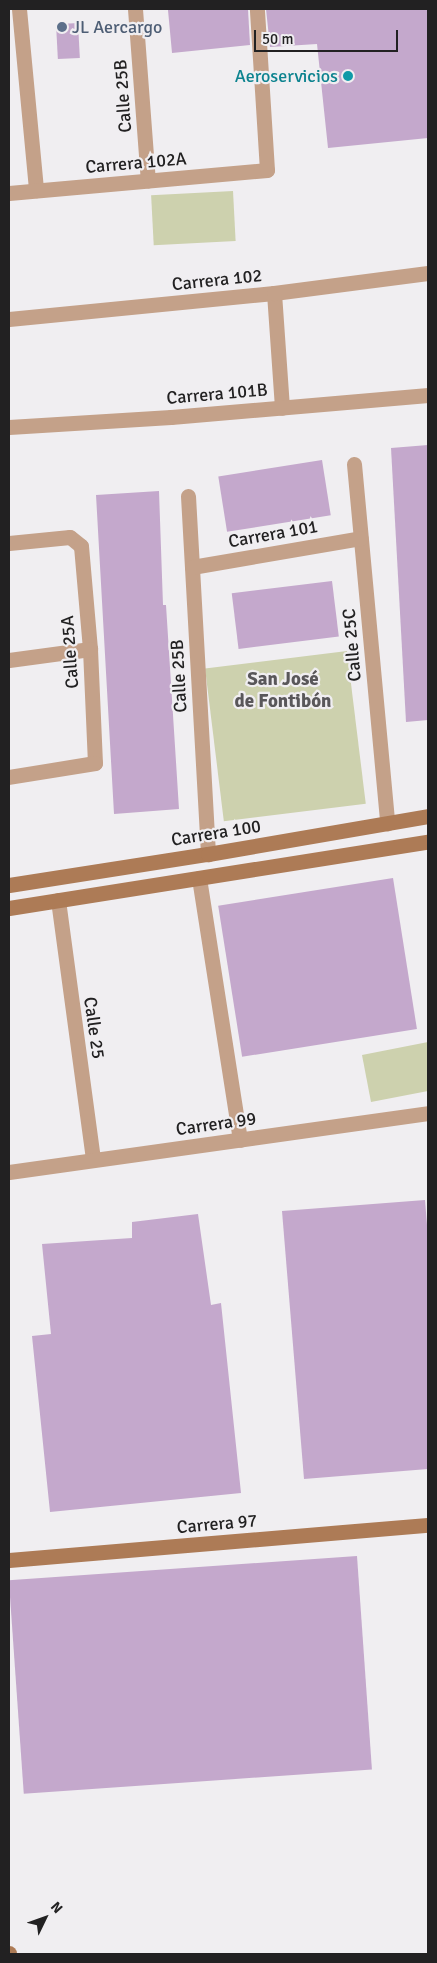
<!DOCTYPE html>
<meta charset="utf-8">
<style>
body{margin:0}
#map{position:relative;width:437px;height:1963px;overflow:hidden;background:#f0eef1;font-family:Signika,sans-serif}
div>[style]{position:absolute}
.green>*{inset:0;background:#cdd1ae;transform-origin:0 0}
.building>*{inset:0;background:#c4a8cc;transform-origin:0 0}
.street>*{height:15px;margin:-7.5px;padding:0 7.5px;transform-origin:7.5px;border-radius:7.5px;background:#c4a189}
.secondary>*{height:15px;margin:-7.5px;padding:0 7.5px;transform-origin:7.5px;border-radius:7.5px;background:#ad7b56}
.dots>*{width:14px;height:14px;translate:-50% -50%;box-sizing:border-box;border:2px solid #f0eef1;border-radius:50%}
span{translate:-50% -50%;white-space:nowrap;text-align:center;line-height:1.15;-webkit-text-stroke:4.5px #f0eef1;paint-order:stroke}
.service-label{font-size:18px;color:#4e5e75}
.left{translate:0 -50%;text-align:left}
.culture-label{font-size:18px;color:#0d838f}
.right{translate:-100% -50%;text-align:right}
.street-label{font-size:18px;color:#222122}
.neighbourhood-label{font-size:19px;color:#59575a;font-weight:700}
.frame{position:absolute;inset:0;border:10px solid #222122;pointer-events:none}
.north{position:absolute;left:20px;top:1893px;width:50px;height:50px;-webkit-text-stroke:4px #f0eef1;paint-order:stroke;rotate:48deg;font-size:14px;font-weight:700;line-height:20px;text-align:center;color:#222122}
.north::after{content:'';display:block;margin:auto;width:18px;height:22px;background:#222122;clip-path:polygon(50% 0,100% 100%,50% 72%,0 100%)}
.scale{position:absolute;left:254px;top:30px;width:144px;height:22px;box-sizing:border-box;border:2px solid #222122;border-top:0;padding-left:6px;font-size:15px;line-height:18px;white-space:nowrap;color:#222122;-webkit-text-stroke:4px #f0eef1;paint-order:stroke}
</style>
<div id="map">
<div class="green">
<i style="left:233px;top:191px;width:50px;height:82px;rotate:87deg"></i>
<i style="left:347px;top:651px;width:154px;height:143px;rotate:83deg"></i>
<i style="clip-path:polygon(428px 1042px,428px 1091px,371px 1102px,362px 1055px)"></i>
</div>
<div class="building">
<i style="clip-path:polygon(185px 9px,248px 9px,250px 45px,172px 53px,168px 10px)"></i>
<i style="clip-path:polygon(266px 9px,428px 9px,428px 138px,328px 148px,317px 44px,270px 47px)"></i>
<i style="left:78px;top:23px;width:35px;height:22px;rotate:87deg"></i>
<i style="clip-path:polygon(428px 445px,428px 720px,406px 722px,391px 448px)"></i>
<i style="left:322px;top:460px;width:56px;height:105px;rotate:81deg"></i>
<i style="clip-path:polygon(159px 491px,163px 605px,166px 605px,179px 809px,114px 814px,96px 495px)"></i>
<i style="left:332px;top:581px;width:56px;height:101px;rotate:83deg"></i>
<i style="left:393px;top:878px;width:153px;height:177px;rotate:81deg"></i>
<i style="clip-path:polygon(425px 1200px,428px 1237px,428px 1469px,304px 1479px,282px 1211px)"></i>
<i style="clip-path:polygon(198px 1214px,211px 1305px,221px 1303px,241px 1493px,50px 1512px,32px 1336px,51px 1334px,42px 1244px,132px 1238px,132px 1222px)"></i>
<i style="left:357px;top:1556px;width:214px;height:349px;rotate:86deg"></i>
</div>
<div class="street">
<i style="left:19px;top:9px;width:182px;rotate:84.6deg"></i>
<i style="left:135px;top:9px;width:172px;rotate:85.7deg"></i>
<i style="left:9px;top:193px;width:259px;rotate:-5.1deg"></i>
<i style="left:267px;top:170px;width:161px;rotate:-93.6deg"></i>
<i style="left:274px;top:293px;width:115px;rotate:86deg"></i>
<i style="left:9px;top:319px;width:266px;rotate:-5.6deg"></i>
<i style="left:274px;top:293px;width:155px;rotate:-7.4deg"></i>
<i style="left:9px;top:427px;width:162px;rotate:-3.5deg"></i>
<i style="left:171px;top:417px;width:258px;rotate:-4.9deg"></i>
<i style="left:354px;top:464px;width:361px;rotate:84.7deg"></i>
<i style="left:188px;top:496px;width:359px;rotate:86.8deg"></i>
<i style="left:9px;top:543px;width:61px;rotate:-5.6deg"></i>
<i style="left:70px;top:537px;width:14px;rotate:39deg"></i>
<i style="left:81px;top:546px;width:103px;rotate:85deg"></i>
<i style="left:90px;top:649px;width:114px;rotate:87.5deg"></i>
<i style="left:95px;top:763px;width:87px;rotate:170.8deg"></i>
<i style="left:192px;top:567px;width:171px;rotate:-9.7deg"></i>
<i style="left:9px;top:660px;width:82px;rotate:-7.7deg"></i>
<i style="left:199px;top:878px;width:265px;rotate:81.1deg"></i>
<i style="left:58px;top:900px;width:262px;rotate:82.3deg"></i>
<i style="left:9px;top:1172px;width:423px;rotate:-8deg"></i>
</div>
<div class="secondary">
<i style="left:9px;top:885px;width:201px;rotate:-8.9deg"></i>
<i style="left:208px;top:854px;width:223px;rotate:-9.8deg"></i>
<i style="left:9px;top:908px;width:424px;rotate:-9deg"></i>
<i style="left:9px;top:1560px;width:420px;rotate:-4.8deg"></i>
<i style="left:9px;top:1953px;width:1px;rotate:90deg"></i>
</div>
<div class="dots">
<i style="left:62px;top:27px;background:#5c6f8a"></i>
<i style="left:348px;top:76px;background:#0f9aa8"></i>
</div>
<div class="service-label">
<span class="left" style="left:72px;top:27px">JL Aercargo</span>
</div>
<div class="culture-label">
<span class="right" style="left:338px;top:76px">Aeroservicios</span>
</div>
<div class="street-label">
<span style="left:123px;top:96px;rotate:-94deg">Calle 25B</span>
<span style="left:136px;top:163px;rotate:-5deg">Carrera 102A</span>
<span style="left:217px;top:280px;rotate:-6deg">Carrera 102</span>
<span style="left:217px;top:394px;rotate:-5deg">Carrera 101B</span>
<span style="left:273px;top:534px;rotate:-10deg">Carrera 101</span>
<span style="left:352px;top:645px;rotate:-95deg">Calle 25C</span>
<span style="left:70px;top:652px;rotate:-94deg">Calle 25A</span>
<span style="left:179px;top:676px;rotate:-93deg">Calle 25B</span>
<span style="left:216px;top:833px;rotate:-9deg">Carrera 100</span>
<span style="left:94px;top:1028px;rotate:82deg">Calle 25</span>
<span style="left:216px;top:1124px;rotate:-8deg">Carrera 99</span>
<span style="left:217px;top:1524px;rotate:-5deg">Carrera 97</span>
</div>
<div class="neighbourhood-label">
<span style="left:283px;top:691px">San José<br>de Fontibón</span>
</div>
<div class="frame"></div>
<div class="north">N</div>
<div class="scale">50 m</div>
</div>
